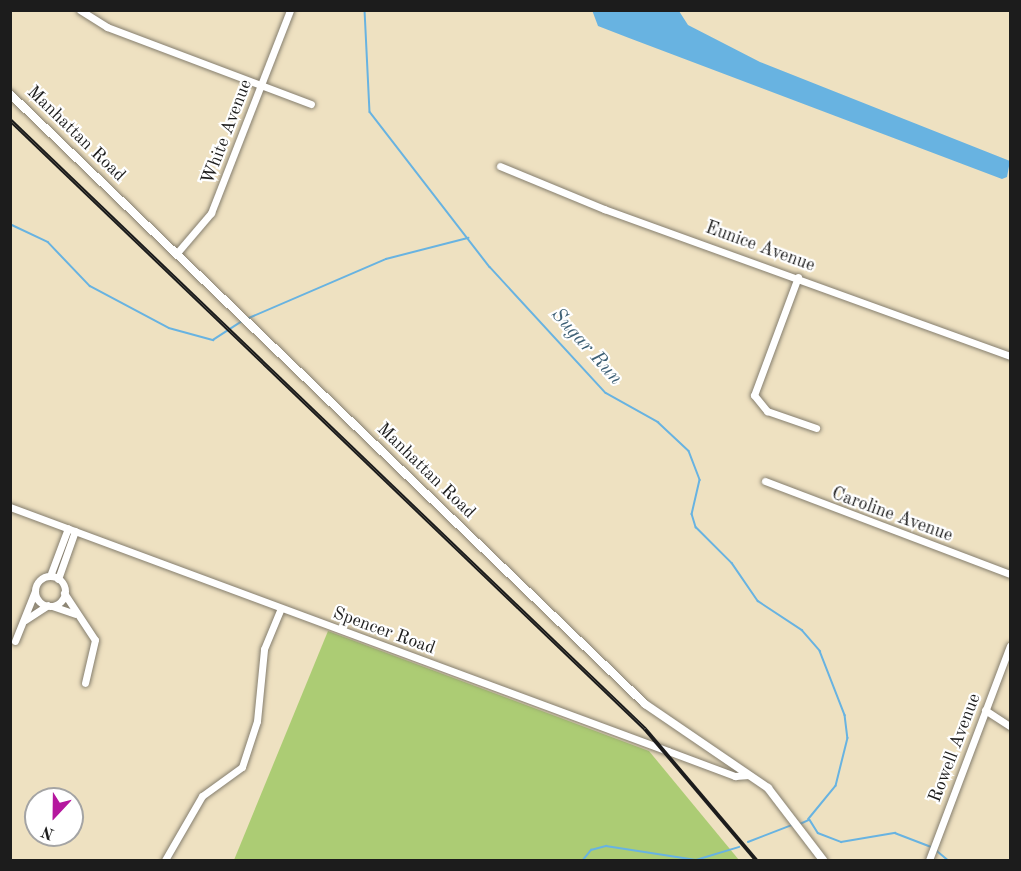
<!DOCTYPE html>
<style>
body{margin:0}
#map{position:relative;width:1021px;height:871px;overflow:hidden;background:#eee1c1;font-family:"Old Standard TT",serif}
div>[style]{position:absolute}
.green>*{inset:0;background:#accc74}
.water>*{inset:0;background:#68b3e1}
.stream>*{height:1.5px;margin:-0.75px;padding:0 0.75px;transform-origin:0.75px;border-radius:0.75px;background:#68b3e1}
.roads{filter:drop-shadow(0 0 2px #857e6e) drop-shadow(0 0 2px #857e6e)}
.minor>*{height:7px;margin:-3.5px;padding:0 3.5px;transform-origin:3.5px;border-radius:3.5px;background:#fff}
.minor>.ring{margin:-3.5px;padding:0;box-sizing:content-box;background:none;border:7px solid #fff;border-radius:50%}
.major>*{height:8px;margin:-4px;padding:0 4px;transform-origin:4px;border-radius:4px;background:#fff}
.rail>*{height:4px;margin-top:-2px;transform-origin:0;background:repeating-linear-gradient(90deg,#fff 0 4.5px,#1c1c1c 0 9px);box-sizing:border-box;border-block:2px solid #1c1c1c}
span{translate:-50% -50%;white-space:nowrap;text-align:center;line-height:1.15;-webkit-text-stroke:4.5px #fff;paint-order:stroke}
.street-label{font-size:18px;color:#1c1c1c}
.water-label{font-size:20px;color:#3e6075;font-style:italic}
.frame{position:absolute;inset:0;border:12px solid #1c1c1c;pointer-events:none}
.north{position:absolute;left:24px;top:787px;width:60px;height:60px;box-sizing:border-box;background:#fff;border:2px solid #a4a4a4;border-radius:50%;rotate:202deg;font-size:16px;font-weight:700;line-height:24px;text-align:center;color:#1c1c1c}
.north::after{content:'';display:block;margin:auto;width:21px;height:27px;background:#b5179e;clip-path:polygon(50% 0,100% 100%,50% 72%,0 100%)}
</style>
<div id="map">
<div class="green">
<i style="clip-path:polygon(328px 631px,649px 751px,739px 860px,234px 860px)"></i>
</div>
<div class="water">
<i style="clip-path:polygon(592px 10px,679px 11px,688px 25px,760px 62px,1010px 161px,1007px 177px,1002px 179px,629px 38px,598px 26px)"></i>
</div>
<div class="stream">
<i style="left:365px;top:10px;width:102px;rotate:87.2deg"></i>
<i style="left:370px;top:112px;width:196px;rotate:52.3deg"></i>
<i style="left:490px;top:267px;width:171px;rotate:47.4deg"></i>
<i style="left:606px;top:393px;width:60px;rotate:29.1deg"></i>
<i style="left:658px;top:422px;width:42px;rotate:43.1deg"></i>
<i style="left:689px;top:451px;width:31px;rotate:69deg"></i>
<i style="left:700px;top:480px;width:35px;rotate:103deg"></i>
<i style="left:692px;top:514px;width:14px;rotate:73deg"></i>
<i style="left:696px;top:527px;width:51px;rotate:45deg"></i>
<i style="left:732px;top:563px;width:46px;rotate:55.6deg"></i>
<i style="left:758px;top:601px;width:53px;rotate:33.4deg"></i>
<i style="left:802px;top:630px;width:28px;rotate:49deg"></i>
<i style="left:820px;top:651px;width:69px;rotate:68.7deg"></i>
<i style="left:845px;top:715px;width:23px;rotate:83deg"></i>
<i style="left:848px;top:738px;width:49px;rotate:104deg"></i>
<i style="left:836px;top:786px;width:43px;rotate:129.3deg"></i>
<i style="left:10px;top:224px;width:42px;rotate:25.3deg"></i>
<i style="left:48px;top:242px;width:61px;rotate:46.3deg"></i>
<i style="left:90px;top:286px;width:89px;rotate:28deg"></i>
<i style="left:169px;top:328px;width:46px;rotate:15.3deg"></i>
<i style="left:213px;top:340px;width:35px;rotate:-33deg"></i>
<i style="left:249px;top:318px;width:149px;rotate:-23.3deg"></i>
<i style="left:386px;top:259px;width:85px;rotate:-14.4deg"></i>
<i style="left:810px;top:820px;width:15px;rotate:58deg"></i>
<i style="left:818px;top:833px;width:25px;rotate:21deg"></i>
<i style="left:841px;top:842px;width:55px;rotate:-9.5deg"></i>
<i style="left:895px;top:833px;width:40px;rotate:21deg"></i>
<i style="left:800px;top:824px;width:10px;rotate:-24deg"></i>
<i style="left:748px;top:842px;width:47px;rotate:-21.1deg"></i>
<i style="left:936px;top:850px;width:16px;rotate:40deg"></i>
<i style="left:583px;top:860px;width:13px;rotate:-51deg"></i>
<i style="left:591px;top:850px;width:16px;rotate:-15deg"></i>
<i style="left:606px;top:846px;width:91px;rotate:8.8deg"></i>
<i style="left:696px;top:860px;width:45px;rotate:-16.8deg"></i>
</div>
<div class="roads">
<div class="minor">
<i style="left:80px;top:10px;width:32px;rotate:32deg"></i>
<i style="left:107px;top:27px;width:218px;rotate:20.7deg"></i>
<i style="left:500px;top:166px;width:113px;rotate:22.5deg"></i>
<i style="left:604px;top:209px;width:432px;rotate:19.9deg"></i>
<i style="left:176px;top:254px;width:54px;rotate:-49.5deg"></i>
<i style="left:211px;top:213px;width:218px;rotate:-68.7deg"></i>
<i style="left:798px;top:277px;width:126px;rotate:110.4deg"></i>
<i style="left:754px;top:395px;width:21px;rotate:51deg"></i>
<i style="left:767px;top:411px;width:52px;rotate:19.1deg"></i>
<i style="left:765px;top:481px;width:262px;rotate:20.8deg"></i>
<i style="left:10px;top:507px;width:702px;rotate:20.35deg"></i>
<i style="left:668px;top:751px;width:72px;rotate:20.5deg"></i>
<i style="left:735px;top:776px;width:14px;rotate:-4deg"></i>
<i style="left:50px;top:576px;width:51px;rotate:-69.4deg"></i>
<i class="ring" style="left:35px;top:576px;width:23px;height:23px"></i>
<i style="left:58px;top:579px;width:51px;rotate:-70.5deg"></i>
<i style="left:64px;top:593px;width:56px;rotate:56.6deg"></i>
<i style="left:95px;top:640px;width:44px;rotate:103.1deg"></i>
<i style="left:52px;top:606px;width:24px;rotate:19deg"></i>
<i style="left:25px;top:620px;width:27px;rotate:-33deg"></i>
<i style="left:15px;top:641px;width:54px;rotate:-68.2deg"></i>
<i style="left:985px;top:710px;width:30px;rotate:33deg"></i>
<i style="left:165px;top:860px;width:74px;rotate:-60deg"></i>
<i style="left:202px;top:796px;width:49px;rotate:-35.9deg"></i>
<i style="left:242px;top:767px;width:48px;rotate:-71.9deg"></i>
<i style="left:257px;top:721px;width:72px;rotate:-84.4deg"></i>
<i style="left:264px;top:649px;width:44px;rotate:-67.5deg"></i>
<i style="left:929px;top:860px;width:229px;rotate:-69.3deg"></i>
</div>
<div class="major">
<i style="left:10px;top:94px;width:881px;rotate:43.85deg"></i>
<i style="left:645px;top:704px;width:149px;rotate:34.3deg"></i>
<i style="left:768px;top:788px;width:91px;rotate:52.6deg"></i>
</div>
</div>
<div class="rail">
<i style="left:10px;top:120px;width:880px;rotate:43.8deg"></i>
<i style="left:645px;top:729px;width:172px;rotate:49.7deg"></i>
</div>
<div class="street-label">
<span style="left:227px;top:132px;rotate:-69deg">White Avenue</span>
<span style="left:76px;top:134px;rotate:44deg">Manhattan Road</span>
<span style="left:760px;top:247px;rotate:20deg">Eunice Avenue</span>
<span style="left:426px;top:471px;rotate:44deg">Manhattan Road</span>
<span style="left:892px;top:515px;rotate:20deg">Caroline Avenue</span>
<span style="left:384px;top:631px;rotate:20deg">Spencer Road</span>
<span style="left:955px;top:748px;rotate:-69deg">Rowell Avenue</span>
</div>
<div class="water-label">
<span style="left:586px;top:347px;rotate:48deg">Sugar Run</span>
</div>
<div class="frame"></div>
<div class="north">N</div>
</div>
